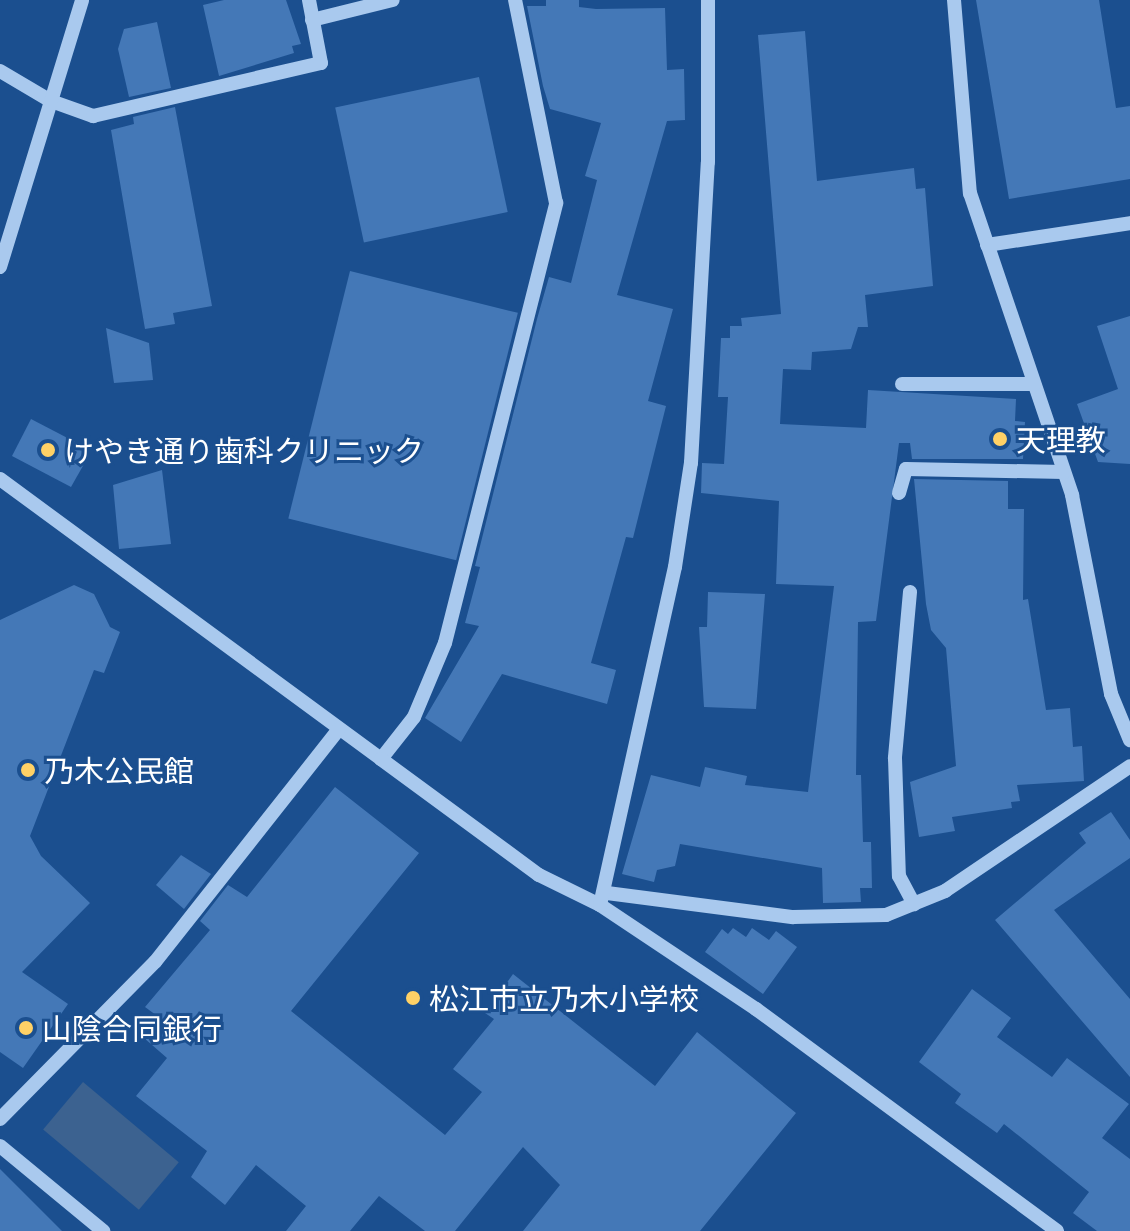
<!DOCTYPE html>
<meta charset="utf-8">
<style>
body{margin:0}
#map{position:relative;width:1130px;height:1231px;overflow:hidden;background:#1b4f8f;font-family:Commissioner,"Noto Sans JP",sans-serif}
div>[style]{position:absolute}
.water>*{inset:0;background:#3c6290;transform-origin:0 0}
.building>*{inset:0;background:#4478b7;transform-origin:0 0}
.minor>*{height:14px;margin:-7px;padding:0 7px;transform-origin:7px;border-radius:7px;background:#a9c9ee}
.dots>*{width:22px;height:22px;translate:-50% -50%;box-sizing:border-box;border:4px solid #1b4f8f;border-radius:50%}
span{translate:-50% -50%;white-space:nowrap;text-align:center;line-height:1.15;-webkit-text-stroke:6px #1b4f8f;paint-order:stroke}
.poi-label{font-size:30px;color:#fff}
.left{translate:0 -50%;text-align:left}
</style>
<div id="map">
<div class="water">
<i style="left:83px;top:1082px;width:125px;height:62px;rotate:40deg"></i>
</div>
<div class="building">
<i style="clip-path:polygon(224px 0,286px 0,301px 44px,292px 46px,294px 53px,219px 76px,203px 5px)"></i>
<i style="clip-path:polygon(546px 0,579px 0,579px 7px,596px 9px,665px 8px,667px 70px,684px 69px,685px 120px,667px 121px,617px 295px,673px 309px,648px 401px,666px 406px,633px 538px,626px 537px,591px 663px,616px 670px,607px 704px,502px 674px,461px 742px,425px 718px,479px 626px,465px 623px,480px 567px,475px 566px,537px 319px,549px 277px,571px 283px,597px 180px,585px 176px,601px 123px,550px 109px,543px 86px,527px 6px,546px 6px)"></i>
<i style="clip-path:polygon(976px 0,1099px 0,1116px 108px,1130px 106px,1130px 179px,1009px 199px)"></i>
<i style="clip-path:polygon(157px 22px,171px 88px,129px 97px,118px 49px,124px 29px)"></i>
<i style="clip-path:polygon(805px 31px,817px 181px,914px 168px,916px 189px,925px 188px,933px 286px,865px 295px,868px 327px,858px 327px,851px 349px,812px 352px,811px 370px,783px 369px,780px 424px,866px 428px,868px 390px,1016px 399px,1015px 421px,1025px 422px,1023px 459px,912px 459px,910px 443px,899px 443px,876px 621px,858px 622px,856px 775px,861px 775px,863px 842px,871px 842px,872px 888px,860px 888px,861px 902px,823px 903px,822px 868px,680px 844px,675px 866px,657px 870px,654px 882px,622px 874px,651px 775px,700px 787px,705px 767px,747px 776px,745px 785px,808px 792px,834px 586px,776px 584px,779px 501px,701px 493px,702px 463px,724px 464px,728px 397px,718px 397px,721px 338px,730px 338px,730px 326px,742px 326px,741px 318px,781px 314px,758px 35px)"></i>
<i style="left:479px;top:77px;width:138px;height:147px;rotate:78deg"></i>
<i style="clip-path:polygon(175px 107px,212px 306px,173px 313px,175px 324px,145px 329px,111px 130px,134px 124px,133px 117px)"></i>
<i style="left:350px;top:271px;width:173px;height:255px;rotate:14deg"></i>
<i style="clip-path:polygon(1130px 316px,1130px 464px,1098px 462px,1077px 404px,1118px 389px,1097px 326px)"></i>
<i style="clip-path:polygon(106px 328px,149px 343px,153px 380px,114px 383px)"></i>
<i style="clip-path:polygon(31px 419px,81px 445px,84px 464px,71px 487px,12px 456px)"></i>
<i style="clip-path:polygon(162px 470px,171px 544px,119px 549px,113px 485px)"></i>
<i style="clip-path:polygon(914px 479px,1008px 481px,1008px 509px,1024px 509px,1023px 600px,1028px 599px,1046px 710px,1070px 708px,1073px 747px,1082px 746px,1084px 781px,1017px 785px,1020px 801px,1011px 802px,1012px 808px,952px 817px,955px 831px,919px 837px,910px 782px,956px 766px,946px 648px,931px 630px,926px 604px)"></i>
<i style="clip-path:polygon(74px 585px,94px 594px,110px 627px,120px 632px,104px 673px,94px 670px,30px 836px,41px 856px,90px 903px,22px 972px,68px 1004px,23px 1068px,0 1052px,0 620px)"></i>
<i style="clip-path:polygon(708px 592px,765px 594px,756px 709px,704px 707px,699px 627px,707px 627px)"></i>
<i style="clip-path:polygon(335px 787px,419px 853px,291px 1011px,445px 1135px,482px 1092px,453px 1069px,494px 1019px,485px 1013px,513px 974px,655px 1086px,697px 1032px,796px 1113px,700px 1231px,523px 1231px,560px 1185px,523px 1147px,455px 1231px,425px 1231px,379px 1196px,350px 1231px,286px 1231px,306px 1206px,256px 1165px,225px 1205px,191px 1177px,207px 1151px,136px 1096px,167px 1058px,144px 1038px,160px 1018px,145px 1007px,210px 930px,200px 921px,228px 885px,247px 897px)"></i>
<i style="clip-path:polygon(1111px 812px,1130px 840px,1130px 858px,1054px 910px,1130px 999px,1130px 1077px,995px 920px,1086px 843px,1079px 833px)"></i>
<i style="clip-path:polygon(181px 855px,211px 874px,184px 909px,156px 885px)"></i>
<i style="clip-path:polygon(733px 928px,746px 937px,752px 928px,769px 940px,776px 931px,797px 947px,763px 994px,705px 952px,722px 929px,728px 934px)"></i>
<i style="clip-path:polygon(972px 989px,1011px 1018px,997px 1037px,1052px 1077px,1067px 1058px,1129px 1104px,1102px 1138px,1130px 1159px,1130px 1231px,1097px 1231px,1073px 1213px,1089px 1192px,1004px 1124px,997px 1133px,955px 1103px,961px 1094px,919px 1062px)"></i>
<i style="clip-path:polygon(0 1169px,62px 1231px,0 1231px)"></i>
</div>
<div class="minor">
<i style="left:954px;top:0;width:194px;rotate:85.3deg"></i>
<i style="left:970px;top:193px;width:319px;rotate:71.3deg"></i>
<i style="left:1072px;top:495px;width:203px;rotate:78.9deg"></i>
<i style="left:1111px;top:694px;width:50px;rotate:67.6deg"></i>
<i style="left:312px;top:20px;width:83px;rotate:-13.9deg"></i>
<i style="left:0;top:71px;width:59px;rotate:30.5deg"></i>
<i style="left:51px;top:101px;width:45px;rotate:19.7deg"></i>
<i style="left:93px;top:116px;width:234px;rotate:-13.1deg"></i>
<i style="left:321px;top:63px;width:64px;rotate:-100.8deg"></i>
<i style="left:987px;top:245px;width:145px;rotate:-8.7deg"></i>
<i style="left:0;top:267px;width:279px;rotate:-72.9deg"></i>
<i style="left:902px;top:384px;width:132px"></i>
<i style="left:0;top:479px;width:473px;rotate:36.3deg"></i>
<i style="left:381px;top:759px;width:53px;rotate:-51.8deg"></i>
<i style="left:414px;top:717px;width:80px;rotate:-67.3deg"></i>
<i style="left:445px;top:643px;width:454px;rotate:-75.8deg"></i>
<i style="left:556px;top:203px;width:207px;rotate:-101.4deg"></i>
<i style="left:899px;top:493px;width:25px;rotate:-74deg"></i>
<i style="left:906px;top:469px;width:158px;rotate:1.1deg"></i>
<i style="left:910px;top:592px;width:167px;rotate:95.2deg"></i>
<i style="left:895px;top:758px;width:118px;rotate:88.1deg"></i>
<i style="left:899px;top:876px;width:32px;rotate:62deg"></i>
<i style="left:381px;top:759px;width:196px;rotate:36.3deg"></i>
<i style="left:539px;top:875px;width:68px;rotate:26.2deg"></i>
<i style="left:600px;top:905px;width:187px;rotate:33.7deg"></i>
<i style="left:756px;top:1009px;width:374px;rotate:36.4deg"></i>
<i style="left:607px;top:893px;width:188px;rotate:7.4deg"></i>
<i style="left:793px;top:917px;width:93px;rotate:-1.2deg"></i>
<i style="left:886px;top:915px;width:64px;rotate:-22.1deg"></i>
<i style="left:945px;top:891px;width:223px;rotate:-34deg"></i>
<i style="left:600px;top:905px;width:346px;rotate:-77.5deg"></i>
<i style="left:675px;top:567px;width:105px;rotate:-81.3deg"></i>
<i style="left:691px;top:463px;width:301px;rotate:-86.8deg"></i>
<i style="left:708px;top:162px;width:162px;rotate:-90deg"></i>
<i style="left:0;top:1119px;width:221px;rotate:-45.4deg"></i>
<i style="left:155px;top:962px;width:297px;rotate:-51.7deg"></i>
<i style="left:0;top:1146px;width:134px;rotate:39.5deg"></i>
</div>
<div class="dots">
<i style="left:1000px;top:439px;background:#ffd166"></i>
<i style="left:48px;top:450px;background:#ffd166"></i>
<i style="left:28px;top:770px;background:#ffd166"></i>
<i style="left:413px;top:998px;background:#ffd166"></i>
<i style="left:26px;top:1028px;background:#ffd166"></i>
</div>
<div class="poi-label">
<span class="left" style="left:1016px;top:439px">天理教</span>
<span class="left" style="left:64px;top:450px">けやき通り歯科クリニック</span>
<span class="left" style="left:44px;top:770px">乃木公民館</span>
<span class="left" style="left:429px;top:998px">松江市立乃木小学校</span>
<span class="left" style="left:42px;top:1028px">山陰合同銀行</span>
</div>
</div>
